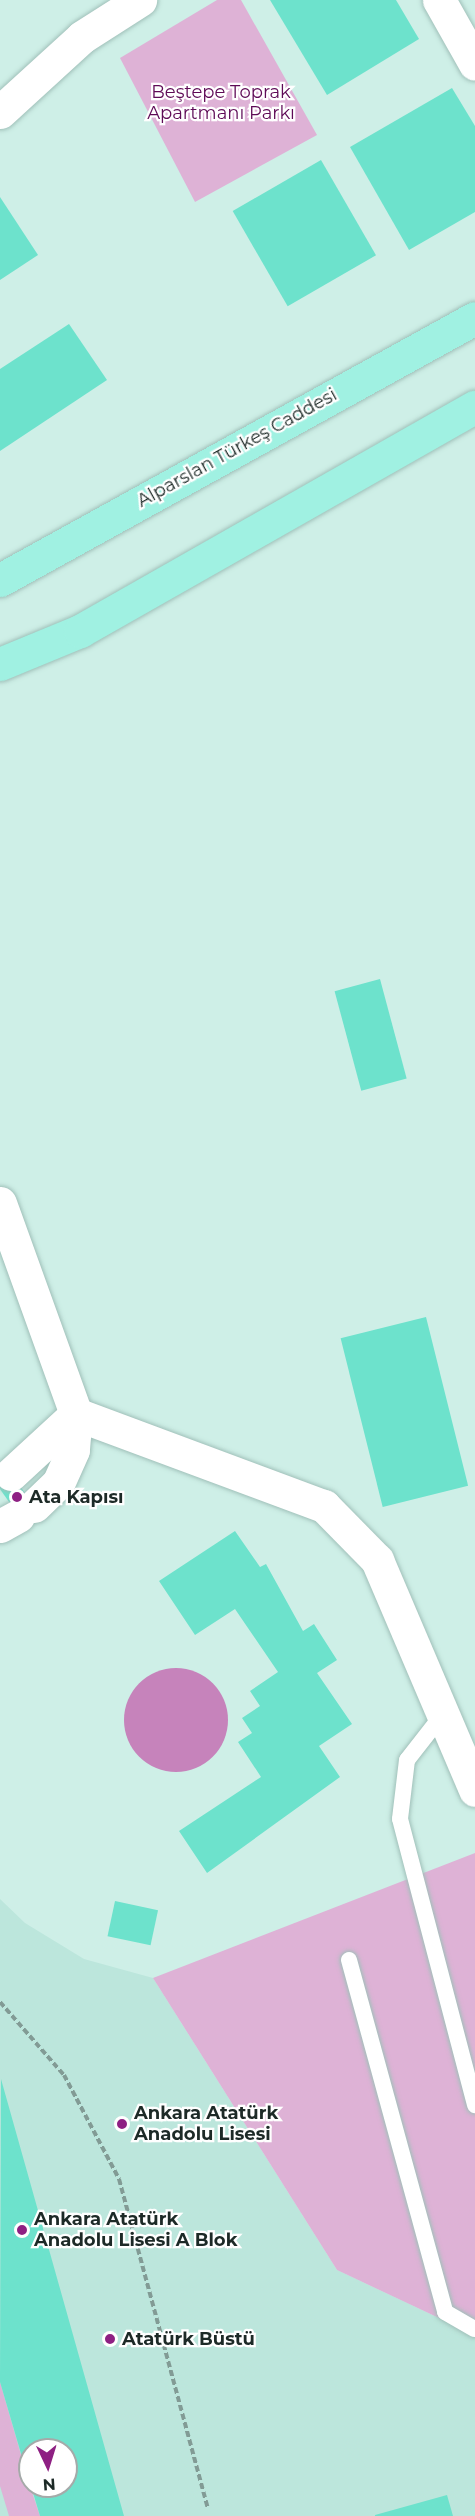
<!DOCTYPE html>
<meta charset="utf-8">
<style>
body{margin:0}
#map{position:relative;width:475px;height:2516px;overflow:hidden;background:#ceefe7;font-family:Montserrat,sans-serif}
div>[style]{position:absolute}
.built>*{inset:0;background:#bce6dc}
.green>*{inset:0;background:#deb2d6}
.water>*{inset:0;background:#c683bb}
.round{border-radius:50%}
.building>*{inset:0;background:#6de2cc;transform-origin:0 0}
.path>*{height:4px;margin-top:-2px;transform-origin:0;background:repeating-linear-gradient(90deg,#829b95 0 6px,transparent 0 9px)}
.roads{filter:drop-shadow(0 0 2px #a0c0b9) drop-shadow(0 0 2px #a0c0b9)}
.lane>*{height:16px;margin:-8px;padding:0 8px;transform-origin:8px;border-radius:8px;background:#fff}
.street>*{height:33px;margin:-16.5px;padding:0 16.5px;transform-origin:16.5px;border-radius:16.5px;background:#fff}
.primary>*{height:33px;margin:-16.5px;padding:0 16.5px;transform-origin:16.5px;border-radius:16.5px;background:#a0f1e2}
.dots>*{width:16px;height:16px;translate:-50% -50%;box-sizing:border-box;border:3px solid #fff;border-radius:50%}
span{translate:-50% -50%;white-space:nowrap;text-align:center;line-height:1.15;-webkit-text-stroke:4.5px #fff;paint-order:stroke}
.park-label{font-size:18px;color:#5e0a56}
.street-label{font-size:18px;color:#1d2a27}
.poi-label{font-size:18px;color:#1d2a27;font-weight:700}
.left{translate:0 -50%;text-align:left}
.north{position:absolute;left:18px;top:2438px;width:60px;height:60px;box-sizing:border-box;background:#fff;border:2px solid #a5aaa9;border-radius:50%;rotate:176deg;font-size:16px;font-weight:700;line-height:24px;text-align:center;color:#1d2a27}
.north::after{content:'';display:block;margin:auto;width:21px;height:27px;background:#8e2083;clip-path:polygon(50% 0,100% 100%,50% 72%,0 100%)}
</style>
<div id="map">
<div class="built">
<i style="clip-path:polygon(evenodd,0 1899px,25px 1923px,84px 1959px,153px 1978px,337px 2270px,475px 2335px,475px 2516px,0 2516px,0 1899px,30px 2450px,66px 2450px,66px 2486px,30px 2486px,30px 2450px)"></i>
</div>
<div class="green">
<i style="clip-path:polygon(217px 0,241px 0,317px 135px,195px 202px,120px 58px)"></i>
<i style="clip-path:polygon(475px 1853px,475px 2335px,337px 2270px,153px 1978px)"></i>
<i style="clip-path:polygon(0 2382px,30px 2486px,40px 2516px,9px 2516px,0 2486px)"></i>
</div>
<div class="water">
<i class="round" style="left:124px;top:1668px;width:104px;height:104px"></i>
</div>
<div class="building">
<i style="clip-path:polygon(270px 0,396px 0,419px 39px,327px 95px)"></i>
<i style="clip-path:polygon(452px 88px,475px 126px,475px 212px,409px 250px,350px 147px)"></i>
<i style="left:321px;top:160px;width:110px;height:102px;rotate:60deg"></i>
<i style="clip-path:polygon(0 197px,38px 255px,0 280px)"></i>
<i style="clip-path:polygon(69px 324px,107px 380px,0 451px,0 369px)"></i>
<i style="left:380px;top:979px;width:103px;height:47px;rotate:75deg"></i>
<i style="left:426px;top:1317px;width:174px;height:88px;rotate:76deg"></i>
<i style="clip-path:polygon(0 1474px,11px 1474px,43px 1517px,27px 1528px,0 1489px)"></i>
<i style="clip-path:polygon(235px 1531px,260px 1567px,266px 1564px,303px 1631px,314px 1624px,337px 1660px,317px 1673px,352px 1724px,319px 1746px,340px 1777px,207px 1873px,179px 1831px,261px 1777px,238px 1742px,252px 1733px,242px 1718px,260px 1706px,250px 1691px,278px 1672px,235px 1609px,195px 1635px,159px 1581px)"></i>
<i style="left:115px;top:1901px;width:44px;height:36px;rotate:12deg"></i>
<i style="clip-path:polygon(1px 2079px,124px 2516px,40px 2516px,31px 2486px,66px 2486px,66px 2450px,30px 2450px,29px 2481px,0 2382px)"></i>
<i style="clip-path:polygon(447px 2495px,453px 2516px,375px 2516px,375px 2515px)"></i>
</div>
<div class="path">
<i style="left:0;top:2002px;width:97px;rotate:48.8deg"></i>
<i style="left:64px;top:2075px;width:118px;rotate:62.1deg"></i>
<i style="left:119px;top:2179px;width:341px;rotate:74.9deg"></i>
</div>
<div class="roads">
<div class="lane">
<i style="left:443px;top:1714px;width:58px;rotate:128deg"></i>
<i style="left:407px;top:1760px;width:59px;rotate:96.8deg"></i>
<i style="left:400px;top:1819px;width:296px;rotate:75.3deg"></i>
<i style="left:349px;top:1960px;width:365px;rotate:74.7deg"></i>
<i style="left:445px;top:2312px;width:34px;rotate:30deg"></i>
</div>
<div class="street">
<i style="left:439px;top:0;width:73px;rotate:60.6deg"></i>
<i style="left:0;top:112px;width:111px;rotate:-42.4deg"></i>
<i style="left:82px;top:37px;width:69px;rotate:-32.5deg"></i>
<i style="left:0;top:1203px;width:224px;rotate:70.2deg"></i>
<i style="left:76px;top:1414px;width:36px;rotate:95deg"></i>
<i style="left:73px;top:1450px;width:36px;rotate:114deg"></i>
<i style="left:58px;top:1483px;width:33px;rotate:136deg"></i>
<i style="left:76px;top:1414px;width:265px;rotate:20.4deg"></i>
<i style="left:324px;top:1506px;width:76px;rotate:45.5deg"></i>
<i style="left:377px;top:1560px;width:250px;rotate:66.9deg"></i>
<i style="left:11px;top:1474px;width:88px;rotate:-42.7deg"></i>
<i style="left:0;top:1526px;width:21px;rotate:-29deg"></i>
</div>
<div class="primary">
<i style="left:0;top:580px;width:542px;rotate:-28.88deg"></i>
<i style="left:0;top:664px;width:87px;rotate:-22.4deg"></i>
<i style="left:80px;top:631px;width:454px;rotate:-29.6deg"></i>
</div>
</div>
<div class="dots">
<i style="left:17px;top:1497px;background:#8e2083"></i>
<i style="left:122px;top:2124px;background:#8e2083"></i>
<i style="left:22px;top:2230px;background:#8e2083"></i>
<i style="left:110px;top:2339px;background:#8e2083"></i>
</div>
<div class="park-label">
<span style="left:221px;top:103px">Beştepe Toprak<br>Apartmanı Parkı</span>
</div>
<div class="street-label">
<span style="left:237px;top:448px;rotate:-29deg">Alparslan Türkeş Caddesi</span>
</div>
<div class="poi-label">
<span class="left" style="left:29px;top:1497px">Ata Kapısı</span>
<span class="left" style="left:134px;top:2124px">Ankara Atatürk<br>Anadolu Lisesi</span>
<span class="left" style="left:34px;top:2230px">Ankara Atatürk<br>Anadolu Lisesi A Blok</span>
<span class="left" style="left:122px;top:2339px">Atatürk Büstü</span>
</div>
<div class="north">N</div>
</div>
